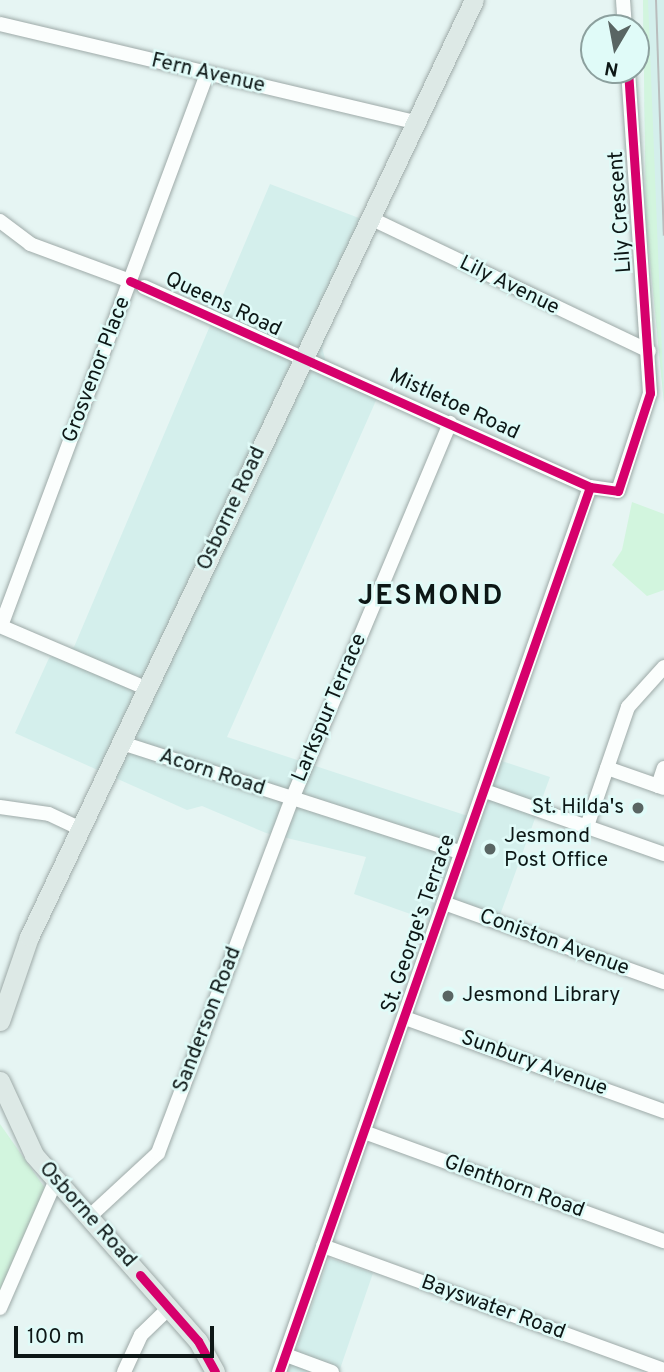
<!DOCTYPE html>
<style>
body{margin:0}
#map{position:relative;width:664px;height:1372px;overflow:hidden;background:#e6f5f3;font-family:Overpass,sans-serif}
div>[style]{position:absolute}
.built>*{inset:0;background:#d4efec}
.green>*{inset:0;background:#d2f5de}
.roads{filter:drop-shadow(0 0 2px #9eaaa8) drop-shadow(0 0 2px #9eaaa8)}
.minor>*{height:14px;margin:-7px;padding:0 7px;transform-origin:7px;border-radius:7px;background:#fbfefd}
.major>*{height:19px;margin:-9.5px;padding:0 9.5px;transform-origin:9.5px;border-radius:9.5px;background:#dde9e6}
.tram>*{height:2px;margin:-1px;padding:0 1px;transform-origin:1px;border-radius:1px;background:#b9bdbd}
.cycleway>*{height:9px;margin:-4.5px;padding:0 4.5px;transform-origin:4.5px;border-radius:4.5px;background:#d6006c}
.dots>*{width:19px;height:19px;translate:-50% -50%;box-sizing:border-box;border:4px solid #e0fbf8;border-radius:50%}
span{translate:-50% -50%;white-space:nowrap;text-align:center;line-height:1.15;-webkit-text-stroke:5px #e0fbf8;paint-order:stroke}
.street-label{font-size:21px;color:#0d1716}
.poi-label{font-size:21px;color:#0d1716}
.right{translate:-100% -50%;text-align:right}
.left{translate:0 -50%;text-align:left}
.district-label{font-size:28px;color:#0d1716;font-weight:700;letter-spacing:2px}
.north{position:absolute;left:580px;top:14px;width:70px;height:70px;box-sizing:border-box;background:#e0fbf8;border:2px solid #8ca09e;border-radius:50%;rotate:190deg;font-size:19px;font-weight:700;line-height:28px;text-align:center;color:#0d1716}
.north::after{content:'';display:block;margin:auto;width:24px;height:32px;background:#596563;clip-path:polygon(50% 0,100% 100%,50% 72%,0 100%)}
.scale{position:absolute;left:14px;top:1326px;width:200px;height:32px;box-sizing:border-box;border:4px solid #0d1716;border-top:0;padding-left:9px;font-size:21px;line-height:24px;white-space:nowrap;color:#0d1716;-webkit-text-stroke:5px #e0fbf8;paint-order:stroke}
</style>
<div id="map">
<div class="built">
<i style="clip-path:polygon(643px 0,664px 0,664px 403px,646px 219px)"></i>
<i style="clip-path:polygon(270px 184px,372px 223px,322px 347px,329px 374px,378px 396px,227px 737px,480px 820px,502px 761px,550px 777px,500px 915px,443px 896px,433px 922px,354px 894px,366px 857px,266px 833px,202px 806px,187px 810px,15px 733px,49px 658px,74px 647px)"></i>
<i style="clip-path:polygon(329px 1258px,373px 1273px,339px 1372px,288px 1372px)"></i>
</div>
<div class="green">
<i style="clip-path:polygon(643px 0,648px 0,664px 403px,646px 219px)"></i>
<i style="clip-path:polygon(632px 502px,664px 514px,664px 590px,647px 596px,612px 565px,622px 550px)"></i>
<i style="clip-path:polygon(0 1124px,45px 1188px,0 1298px)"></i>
</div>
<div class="roads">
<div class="minor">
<i style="left:623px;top:0;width:28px;rotate:86deg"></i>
<i style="left:0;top:24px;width:427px;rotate:13.3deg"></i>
<i style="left:370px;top:218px;width:309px;rotate:25.5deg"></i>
<i style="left:0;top:221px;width:38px;rotate:37deg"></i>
<i style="left:30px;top:244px;width:107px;rotate:20.3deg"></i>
<i style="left:144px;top:287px;width:489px;rotate:24.2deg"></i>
<i style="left:590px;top:487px;width:28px;rotate:8deg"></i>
<i style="left:618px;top:491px;width:103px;rotate:-71.9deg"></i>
<i style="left:650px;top:393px;width:324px;rotate:-93.9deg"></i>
<i style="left:0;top:626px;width:161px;rotate:23.1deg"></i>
<i style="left:1px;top:626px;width:589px;rotate:-69.54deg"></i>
<i style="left:122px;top:743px;width:357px;rotate:17.9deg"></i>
<i style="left:607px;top:768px;width:60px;rotate:19.3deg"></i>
<i style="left:658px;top:786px;width:19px;rotate:-72deg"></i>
<i style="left:485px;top:791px;width:190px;rotate:19.4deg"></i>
<i style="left:0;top:807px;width:49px;rotate:8.1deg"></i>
<i style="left:49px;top:814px;width:35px;rotate:25deg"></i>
<i style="left:587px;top:826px;width:126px;rotate:-71deg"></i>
<i style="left:628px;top:707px;width:54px;rotate:-48deg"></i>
<i style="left:444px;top:903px;width:234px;rotate:19.8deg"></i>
<i style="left:405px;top:1018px;width:275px;rotate:19.8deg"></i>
<i style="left:364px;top:1132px;width:319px;rotate:20deg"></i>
<i style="left:89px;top:1217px;width:94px;rotate:-42.8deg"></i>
<i style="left:158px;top:1153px;width:379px;rotate:-69.3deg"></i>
<i style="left:292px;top:799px;width:408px;rotate:-67.2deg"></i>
<i style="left:323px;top:1246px;width:363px;rotate:20deg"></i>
<i style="left:0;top:1308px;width:137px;rotate:-66.4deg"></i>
<i style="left:286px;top:1355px;width:49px;rotate:20.3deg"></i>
<i style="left:124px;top:1372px;width:41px;rotate:-65.3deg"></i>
<i style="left:141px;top:1335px;width:39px;rotate:-44deg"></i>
<i style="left:279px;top:1372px;width:938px;rotate:-70.64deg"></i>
</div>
<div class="major">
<i style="left:0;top:1021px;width:89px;rotate:-71deg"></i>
<i style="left:29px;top:937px;width:1037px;rotate:-64.6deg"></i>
<i style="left:0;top:1081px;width:81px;rotate:65.3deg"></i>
<i style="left:34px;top:1155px;width:248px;rotate:48.6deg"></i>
<i style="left:198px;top:1341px;width:35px;rotate:61deg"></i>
</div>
</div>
<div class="tram">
<i style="left:656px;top:0;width:235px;rotate:88.1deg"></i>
</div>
<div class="cycleway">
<i style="left:130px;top:281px;width:504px;rotate:24.12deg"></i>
<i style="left:590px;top:487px;width:28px;rotate:8deg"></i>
<i style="left:618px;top:491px;width:103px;rotate:-71.9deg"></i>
<i style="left:650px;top:393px;width:324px;rotate:-93.9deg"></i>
<i style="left:140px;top:1275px;width:88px;rotate:48.7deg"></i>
<i style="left:198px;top:1341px;width:35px;rotate:61deg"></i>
<i style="left:279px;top:1372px;width:938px;rotate:-70.64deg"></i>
</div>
<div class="dots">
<i style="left:638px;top:808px;background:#596563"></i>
<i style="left:490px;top:849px;background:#596563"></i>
<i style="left:448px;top:996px;background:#596563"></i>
</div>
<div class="street-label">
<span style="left:208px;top:74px;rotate:13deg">Fern Avenue</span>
<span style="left:621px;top:212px;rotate:-94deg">Lily Crescent</span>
<span style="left:509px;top:286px;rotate:26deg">Lily Avenue</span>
<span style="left:223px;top:305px;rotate:25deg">Queens Road</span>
<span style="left:97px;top:370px;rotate:-69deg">Grosvenor Place</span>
<span style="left:454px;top:405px;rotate:25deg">Mistletoe Road</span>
<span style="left:232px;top:509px;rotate:-65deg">Osborne Road</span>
<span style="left:330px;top:708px;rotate:-67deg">Larkspur Terrace</span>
<span style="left:212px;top:773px;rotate:18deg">Acorn Road</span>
<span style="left:419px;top:924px;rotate:-71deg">St. George's Terrace</span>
<span style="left:554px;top:943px;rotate:20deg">Coniston Avenue</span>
<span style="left:208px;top:1020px;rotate:-69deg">Sanderson Road</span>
<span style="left:534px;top:1064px;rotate:20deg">Sunbury Avenue</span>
<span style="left:514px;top:1187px;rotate:20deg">Glenthorn Road</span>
<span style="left:87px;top:1215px;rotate:48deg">Osborne Road</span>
<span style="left:493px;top:1308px;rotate:20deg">Bayswater Road</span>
</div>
<div class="poi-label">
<span class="right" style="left:624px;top:808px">St. Hilda's</span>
<span class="left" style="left:504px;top:849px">Jesmond<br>Post Office</span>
<span class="left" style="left:462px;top:996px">Jesmond Library</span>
</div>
<div class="district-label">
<span style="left:431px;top:597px">JESMOND</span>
</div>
<div class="north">N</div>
<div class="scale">100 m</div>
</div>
